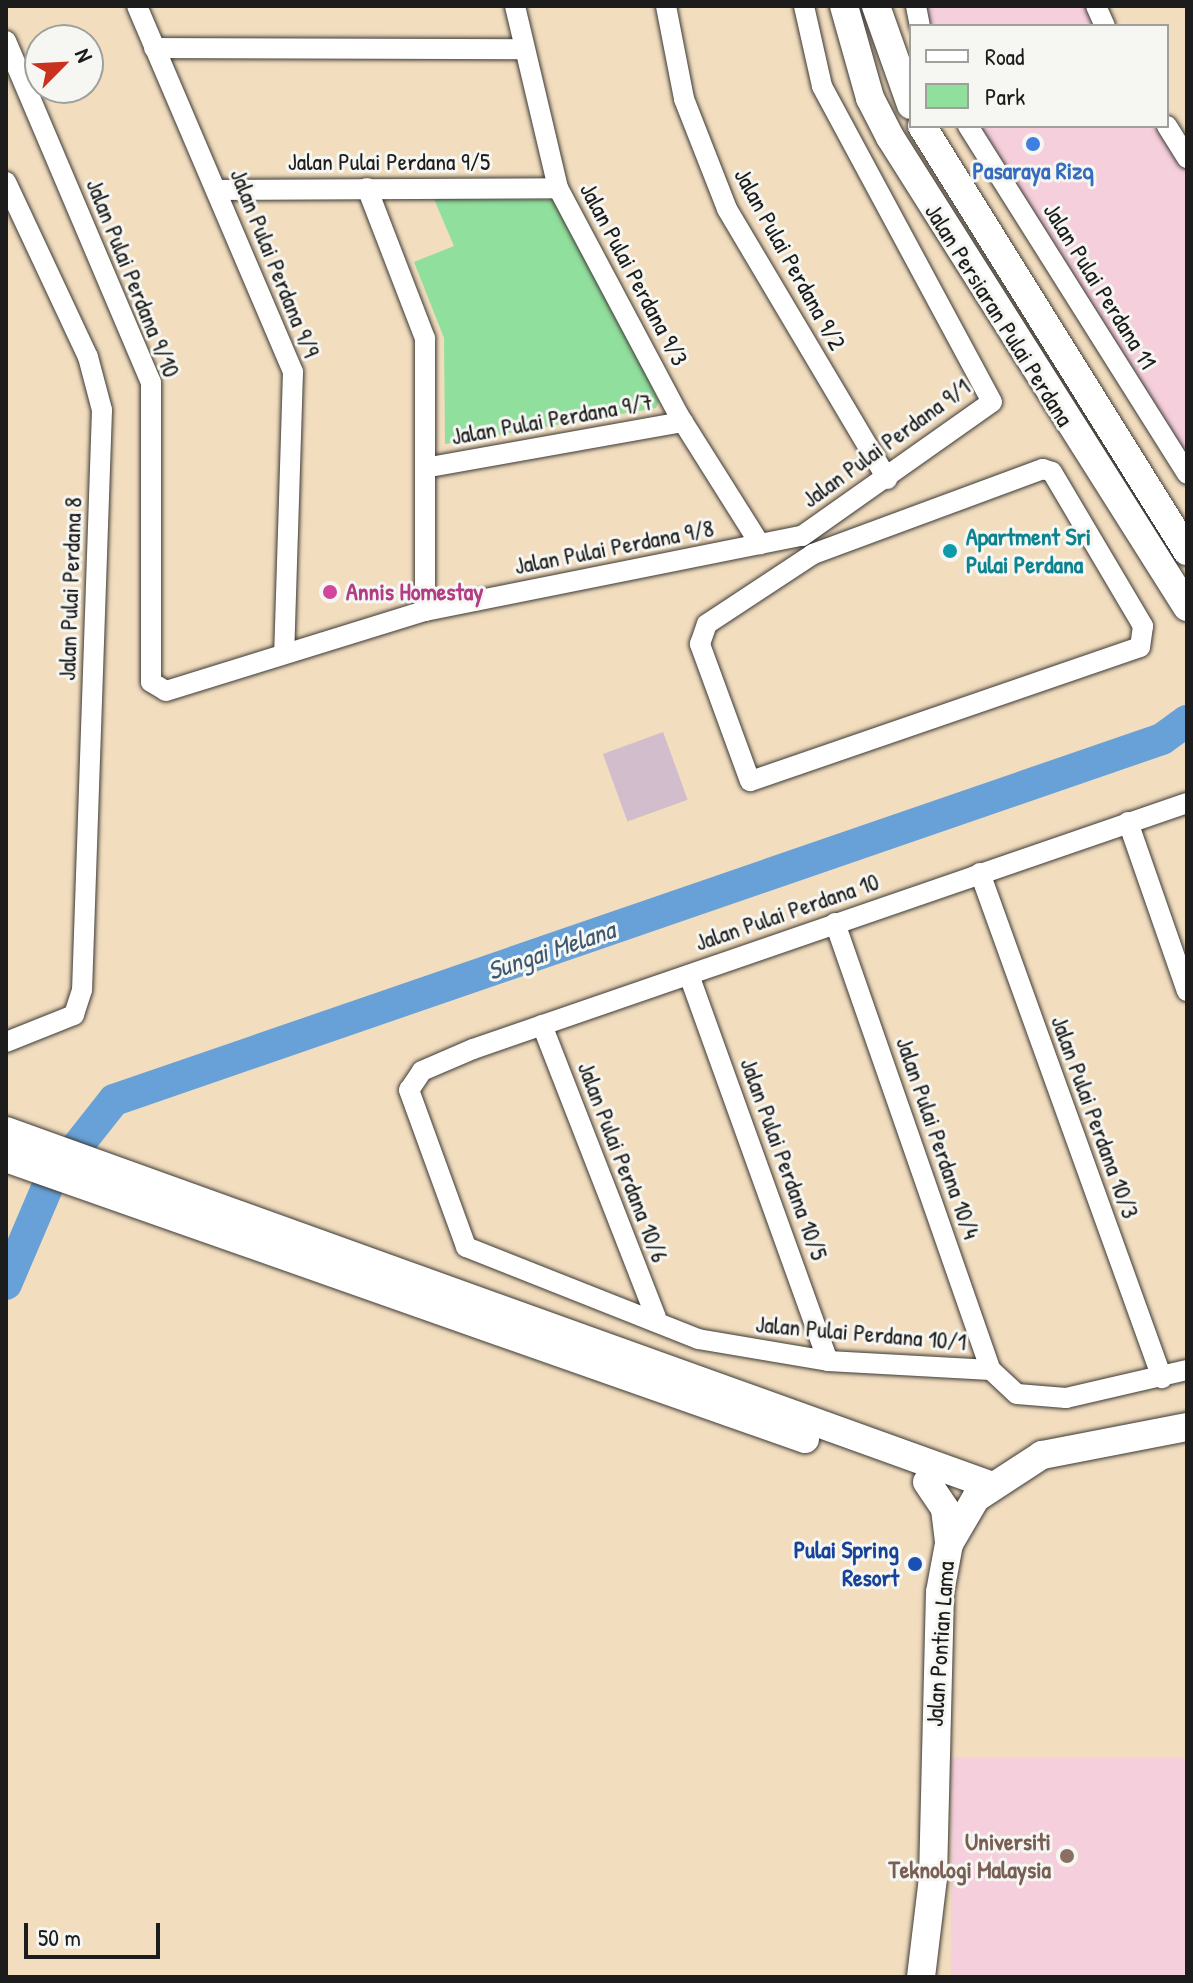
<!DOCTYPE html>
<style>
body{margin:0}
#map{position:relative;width:1193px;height:1983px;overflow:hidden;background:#f2ddbf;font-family:"Patrick Hand",sans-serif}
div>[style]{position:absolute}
.built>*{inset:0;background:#f5cfdb;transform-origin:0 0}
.industrial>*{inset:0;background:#d1bdcc;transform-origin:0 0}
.green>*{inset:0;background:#91df9d}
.river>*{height:32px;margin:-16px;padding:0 16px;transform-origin:16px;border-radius:16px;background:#68a1d7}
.roads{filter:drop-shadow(0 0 2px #3c3934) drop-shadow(0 0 2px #3c3934)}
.street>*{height:20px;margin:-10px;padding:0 10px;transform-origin:10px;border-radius:10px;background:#fff}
.secondary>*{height:28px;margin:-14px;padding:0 14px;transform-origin:14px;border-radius:14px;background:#fff}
.dots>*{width:22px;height:22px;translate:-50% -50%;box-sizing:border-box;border:4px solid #f6f6f2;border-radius:50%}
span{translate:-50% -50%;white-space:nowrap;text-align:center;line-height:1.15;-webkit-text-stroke:6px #f6f6f2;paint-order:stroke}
.street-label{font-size:24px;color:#1c1c1c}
.shop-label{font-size:24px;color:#366cbe;font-weight:700}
.culture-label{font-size:24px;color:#0d838f;font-weight:700}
.left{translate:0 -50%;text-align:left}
.hotel-label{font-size:24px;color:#b23c85;font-weight:700}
.transit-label{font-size:24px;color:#164399;font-weight:700}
.right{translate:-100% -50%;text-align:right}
.education-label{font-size:24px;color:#785e54;font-weight:700}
.water-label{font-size:26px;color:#3e5870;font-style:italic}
.frame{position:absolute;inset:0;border:8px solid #1c1c1c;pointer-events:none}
.legend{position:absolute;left:909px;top:24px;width:260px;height:104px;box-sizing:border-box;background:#f6f6f2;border:2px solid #9f9f9c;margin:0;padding:10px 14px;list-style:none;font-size:24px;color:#1c1c1c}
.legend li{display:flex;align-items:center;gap:16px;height:40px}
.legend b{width:40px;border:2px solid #9f9f9c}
.north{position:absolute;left:24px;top:24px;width:80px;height:80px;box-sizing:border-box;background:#f6f6f2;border:2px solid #9f9f9c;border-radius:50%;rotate:66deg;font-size:22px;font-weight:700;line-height:32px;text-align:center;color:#1c1c1c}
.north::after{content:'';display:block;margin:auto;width:28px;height:36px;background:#c8321e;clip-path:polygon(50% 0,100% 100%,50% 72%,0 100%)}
.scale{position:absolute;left:24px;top:1923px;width:136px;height:36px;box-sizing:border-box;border:4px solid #1c1c1c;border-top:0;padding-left:10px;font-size:24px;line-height:28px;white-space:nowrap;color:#1c1c1c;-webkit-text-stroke:6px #f6f6f2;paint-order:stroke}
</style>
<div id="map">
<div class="built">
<i style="left:910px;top:6px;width:194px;height:20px"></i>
<i style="clip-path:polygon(1167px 113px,1187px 145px,1187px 486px,961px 126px,1167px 126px)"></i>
<i style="left:1187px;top:1757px;width:220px;height:236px;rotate:90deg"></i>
</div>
<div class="industrial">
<i style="left:663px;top:732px;width:72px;height:64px;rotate:70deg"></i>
</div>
<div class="green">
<i style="clip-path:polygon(434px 199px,560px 200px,659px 401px,656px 408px,445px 444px,444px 338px,414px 262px,454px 246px)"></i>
</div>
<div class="river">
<i style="left:6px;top:1284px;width:112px;rotate:-66.9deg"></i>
<i style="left:50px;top:1181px;width:103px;rotate:-51.7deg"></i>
<i style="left:114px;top:1100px;width:1108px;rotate:-19.01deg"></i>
<i style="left:1162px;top:739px;width:31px;rotate:-36deg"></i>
</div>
<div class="roads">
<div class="street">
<i style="left:137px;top:6px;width:398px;rotate:66.9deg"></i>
<i style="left:293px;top:372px;width:280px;rotate:91.8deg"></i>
<i style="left:515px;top:6px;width:187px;rotate:76.7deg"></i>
<i style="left:558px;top:188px;width:256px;rotate:62deg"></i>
<i style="left:678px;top:414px;width:154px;rotate:57.8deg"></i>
<i style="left:666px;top:6px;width:95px;rotate:79deg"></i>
<i style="left:684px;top:99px;width:118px;rotate:68.6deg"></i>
<i style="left:727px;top:209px;width:314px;rotate:59.3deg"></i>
<i style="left:916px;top:6px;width:20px;rotate:79deg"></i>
<i style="left:1096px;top:6px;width:22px;rotate:66deg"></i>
<i style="left:6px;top:41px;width:371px;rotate:67deg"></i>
<i style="left:151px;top:382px;width:300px;rotate:90deg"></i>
<i style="left:151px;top:682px;width:17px;rotate:31deg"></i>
<i style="left:166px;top:691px;width:271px;rotate:-17.2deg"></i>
<i style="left:425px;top:611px;width:384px;rotate:-11.3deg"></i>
<i style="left:802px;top:536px;width:232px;rotate:-35.2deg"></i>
<i style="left:992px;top:402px;width:359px;rotate:-118.3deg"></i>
<i style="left:822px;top:86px;width:82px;rotate:-102.7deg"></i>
<i style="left:154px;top:48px;width:369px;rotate:0.2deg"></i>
<i style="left:968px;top:126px;width:411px;rotate:57.8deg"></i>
<i style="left:1167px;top:126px;width:38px;rotate:58deg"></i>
<i style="left:6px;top:182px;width:193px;rotate:64.9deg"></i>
<i style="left:88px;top:357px;width:55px;rotate:75.2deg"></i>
<i style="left:102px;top:410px;width:580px;rotate:91.97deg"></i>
<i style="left:82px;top:990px;width:26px;rotate:108deg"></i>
<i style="left:74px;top:1015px;width:73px;rotate:158.3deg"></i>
<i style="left:367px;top:188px;width:161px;rotate:68.9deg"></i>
<i style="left:425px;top:338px;width:273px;rotate:90deg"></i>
<i style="left:219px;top:190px;width:339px;rotate:-0.3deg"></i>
<i style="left:430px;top:467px;width:257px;rotate:-10.1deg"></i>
<i style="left:1043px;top:469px;width:9px;rotate:18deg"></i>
<i style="left:1052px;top:472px;width:179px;rotate:59.4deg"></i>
<i style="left:1143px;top:626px;width:21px;rotate:98deg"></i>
<i style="left:1140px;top:647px;width:412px;rotate:161deg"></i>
<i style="left:750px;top:781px;width:146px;rotate:-110.1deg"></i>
<i style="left:700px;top:644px;width:21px;rotate:-71deg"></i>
<i style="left:707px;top:624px;width:127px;rotate:-33.4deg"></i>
<i style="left:813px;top:554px;width:245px;rotate:-20.3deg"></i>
<i style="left:1187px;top:803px;width:755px;rotate:160.99deg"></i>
<i style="left:473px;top:1049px;width:56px;rotate:156.7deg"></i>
<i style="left:422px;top:1071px;width:23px;rotate:124deg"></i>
<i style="left:409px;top:1090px;width:167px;rotate:70deg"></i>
<i style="left:466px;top:1247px;width:250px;rotate:21.6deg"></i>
<i style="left:698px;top:1339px;width:132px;rotate:9.6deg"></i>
<i style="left:828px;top:1361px;width:163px;rotate:3.2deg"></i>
<i style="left:991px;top:1370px;width:35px;rotate:43deg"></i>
<i style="left:1017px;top:1394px;width:49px;rotate:4.7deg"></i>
<i style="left:1066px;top:1398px;width:124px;rotate:-13deg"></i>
<i style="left:1128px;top:822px;width:179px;rotate:70.8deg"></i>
<i style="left:980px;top:873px;width:537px;rotate:70.18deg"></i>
<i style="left:835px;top:923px;width:473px;rotate:70.8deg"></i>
<i style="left:689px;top:975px;width:410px;rotate:70.2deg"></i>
<i style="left:542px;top:1025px;width:314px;rotate:68.7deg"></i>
</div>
<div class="secondary">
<i style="left:844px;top:6px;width:96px;rotate:74.2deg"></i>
<i style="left:870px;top:98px;width:44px;rotate:62.9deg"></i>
<i style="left:890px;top:137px;width:556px;rotate:57.71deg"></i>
<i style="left:876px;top:6px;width:105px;rotate:70.5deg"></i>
<i style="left:922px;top:126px;width:501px;rotate:58.06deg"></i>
<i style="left:6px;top:1131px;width:1046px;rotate:19.79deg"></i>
<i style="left:6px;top:1158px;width:847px;rotate:19.38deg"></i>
<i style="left:927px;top:1482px;width:32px;rotate:56deg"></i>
<i style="left:945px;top:1509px;width:35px;rotate:83deg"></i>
<i style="left:921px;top:1977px;width:100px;rotate:-83.1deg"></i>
<i style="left:933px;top:1878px;width:286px;rotate:-88.6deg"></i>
<i style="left:940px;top:1592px;width:49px;rotate:-79.4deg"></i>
<i style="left:949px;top:1544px;width:53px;rotate:-59.6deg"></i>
<i style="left:976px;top:1498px;width:79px;rotate:-33.1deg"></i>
<i style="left:1042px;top:1455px;width:148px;rotate:-10.9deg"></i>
</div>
</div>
<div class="dots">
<i style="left:1033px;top:144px;background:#3f7fe0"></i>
<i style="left:950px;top:551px;background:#0f9aa8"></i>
<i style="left:330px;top:592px;background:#d1479c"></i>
<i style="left:915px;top:1564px;background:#1a4fb4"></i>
<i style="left:1067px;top:1856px;background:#8d6e63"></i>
</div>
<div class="street-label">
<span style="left:389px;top:162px">Jalan Pulai Perdana 9/5</span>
<span style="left:790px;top:259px;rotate:61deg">Jalan Pulai Perdana 9/2</span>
<span style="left:275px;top:263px;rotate:68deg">Jalan Pulai Perdana 9/9</span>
<span style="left:634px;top:274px;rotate:62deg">Jalan Pulai Perdana 9/3</span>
<span style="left:133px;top:278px;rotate:68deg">Jalan Pulai Perdana 9/10</span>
<span style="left:1100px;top:286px;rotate:58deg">Jalan Pulai Perdana 11</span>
<span style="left:999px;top:315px;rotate:58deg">Jalan Persiaran Pulai Perdana</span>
<span style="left:552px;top:419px;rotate:-10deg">Jalan Pulai Perdana 9/7</span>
<span style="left:886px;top:443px;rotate:-36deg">Jalan Pulai Perdana 9/1</span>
<span style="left:614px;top:547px;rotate:-11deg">Jalan Pulai Perdana 9/8</span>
<span style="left:70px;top:589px;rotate:-88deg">Jalan Pulai Perdana 8</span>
<span style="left:787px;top:912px;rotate:-19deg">Jalan Pulai Perdana 10</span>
<span style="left:1095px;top:1117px;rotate:70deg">Jalan Pulai Perdana 10/3</span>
<span style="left:938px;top:1138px;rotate:71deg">Jalan Pulai Perdana 10/4</span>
<span style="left:784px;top:1159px;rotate:70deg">Jalan Pulai Perdana 10/5</span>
<span style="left:623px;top:1162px;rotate:69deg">Jalan Pulai Perdana 10/6</span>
<span style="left:861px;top:1333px;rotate:5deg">Jalan Pulai Perdana 10/1</span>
<span style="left:940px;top:1644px;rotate:-86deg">Jalan Pontian Lama</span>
</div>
<div class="shop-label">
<span style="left:1033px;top:171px">Pasaraya Rizq</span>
</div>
<div class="culture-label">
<span class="left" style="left:966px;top:551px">Apartment Sri<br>Pulai Perdana</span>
</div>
<div class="hotel-label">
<span class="left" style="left:346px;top:592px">Annis Homestay</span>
</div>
<div class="transit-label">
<span class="right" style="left:899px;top:1564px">Pulai Spring<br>Resort</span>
</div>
<div class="education-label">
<span class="right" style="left:1051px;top:1856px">Universiti<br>Teknologi Malaysia</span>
</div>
<div class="water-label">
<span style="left:551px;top:950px;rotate:-19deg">Sungai Melana</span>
</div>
<div class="frame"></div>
<ul class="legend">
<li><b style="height:10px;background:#fff"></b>Road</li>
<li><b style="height:22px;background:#91df9d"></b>Park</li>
</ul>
<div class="north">N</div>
<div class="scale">50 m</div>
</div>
